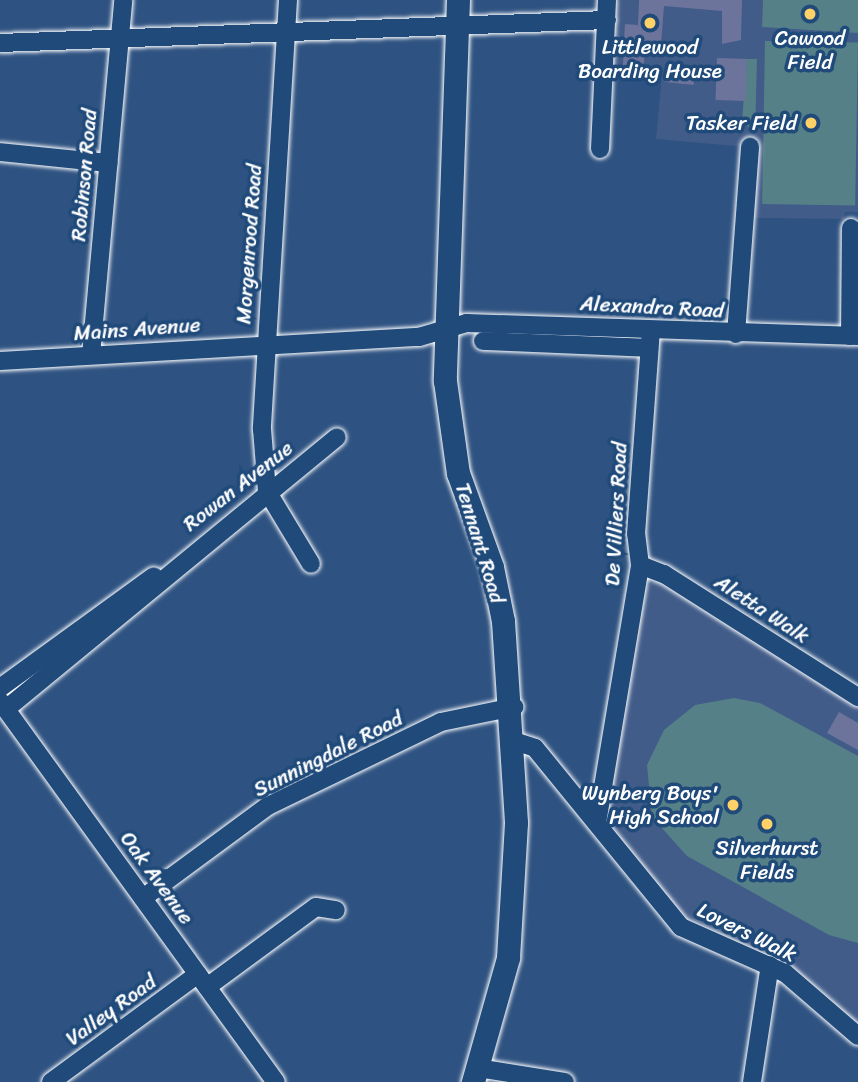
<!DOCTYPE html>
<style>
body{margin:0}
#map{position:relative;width:858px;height:1082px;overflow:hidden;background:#2e5281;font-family:Sriracha,sans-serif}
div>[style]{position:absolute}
.built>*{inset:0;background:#415c89}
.green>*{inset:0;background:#558087;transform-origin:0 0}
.building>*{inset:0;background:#6c749c;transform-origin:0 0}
.roads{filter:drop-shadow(0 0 2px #fff) drop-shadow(0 0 2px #fff)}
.minor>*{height:18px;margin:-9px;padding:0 9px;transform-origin:9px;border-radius:9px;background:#1f4a7a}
.major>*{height:23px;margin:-11.5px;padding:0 11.5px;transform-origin:11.5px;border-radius:11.5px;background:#1f4a7a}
.dots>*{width:19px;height:19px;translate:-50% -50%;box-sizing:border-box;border:4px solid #1f4a7a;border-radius:50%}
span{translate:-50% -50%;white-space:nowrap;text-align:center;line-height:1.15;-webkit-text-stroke:7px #1f4a7a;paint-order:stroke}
.poi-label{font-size:21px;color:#fff}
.right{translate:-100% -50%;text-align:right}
.street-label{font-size:21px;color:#fff}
</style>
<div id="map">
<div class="built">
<i style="clip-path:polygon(618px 0,858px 0,858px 212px,845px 212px,844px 219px,753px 218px,758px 148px,656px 139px,662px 74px,608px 69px)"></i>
<i style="clip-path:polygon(658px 580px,858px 705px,858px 1027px,788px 969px,679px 912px,605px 825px,644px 588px)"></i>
</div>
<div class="green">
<i style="clip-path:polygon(763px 0,858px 0,858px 33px,762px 27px)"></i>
<i style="left:765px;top:41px;width:93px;height:163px;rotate:1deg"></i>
<i style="clip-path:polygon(747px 59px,757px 59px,755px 134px,742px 120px)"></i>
<i style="clip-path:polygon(734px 698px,760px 703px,858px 756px,858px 943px,829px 935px,687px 856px,652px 817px,647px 765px,664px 730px,695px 705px)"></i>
</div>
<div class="building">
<i style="clip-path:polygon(639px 0,742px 0,741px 40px,722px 44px,722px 11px,664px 6px,661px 44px,624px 41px,625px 24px,638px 25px)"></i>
<i style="left:624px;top:51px;width:21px;height:15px;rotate:5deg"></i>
<i style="left:717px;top:58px;width:30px;height:42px;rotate:2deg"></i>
<i style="left:666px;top:71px;width:29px;height:11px;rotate:6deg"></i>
<i style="clip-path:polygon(839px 712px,858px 723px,858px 750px,827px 733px)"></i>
</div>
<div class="roads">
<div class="minor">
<i style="left:288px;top:0;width:430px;rotate:93.5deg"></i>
<i style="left:262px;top:429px;width:62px;rotate:85.4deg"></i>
<i style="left:267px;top:491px;width:85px;rotate:58.9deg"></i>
<i style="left:0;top:43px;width:607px;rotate:-2.17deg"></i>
<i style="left:600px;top:149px;width:149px;rotate:-87.3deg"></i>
<i style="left:0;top:152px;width:109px;rotate:5.8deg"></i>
<i style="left:736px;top:334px;width:188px;rotate:-85.7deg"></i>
<i style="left:850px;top:336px;width:108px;rotate:-89.5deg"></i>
<i style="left:483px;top:341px;width:166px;rotate:2.4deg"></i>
<i style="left:91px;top:355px;width:356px;rotate:-84.8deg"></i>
<i style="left:0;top:361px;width:420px;rotate:-3.3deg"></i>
<i style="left:419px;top:337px;width:50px;rotate:-16.3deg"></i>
<i style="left:467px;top:323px;width:391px;rotate:1.9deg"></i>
<i style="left:640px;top:565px;width:26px;rotate:21deg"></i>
<i style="left:664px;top:574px;width:230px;rotate:32.4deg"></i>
<i style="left:0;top:688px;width:190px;rotate:-36deg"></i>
<i style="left:0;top:701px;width:470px;rotate:54.1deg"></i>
<i style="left:6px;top:709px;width:428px;rotate:-39.4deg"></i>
<i style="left:514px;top:741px;width:22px;rotate:18deg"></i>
<i style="left:535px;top:748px;width:231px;rotate:50.8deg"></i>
<i style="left:681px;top:927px;width:114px;rotate:23.9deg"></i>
<i style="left:785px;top:973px;width:96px;rotate:40.8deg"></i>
<i style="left:597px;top:823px;width:262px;rotate:-80.5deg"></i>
<i style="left:640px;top:565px;width:31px;rotate:-97deg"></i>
<i style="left:636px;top:534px;width:204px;rotate:-85.8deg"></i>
<i style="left:143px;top:898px;width:155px;rotate:-36.4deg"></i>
<i style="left:268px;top:806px;width:192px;rotate:-25.9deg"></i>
<i style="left:441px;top:722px;width:75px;rotate:-11.6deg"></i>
<i style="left:207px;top:987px;width:135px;rotate:-36.3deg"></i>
<i style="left:316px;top:907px;width:20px;rotate:9deg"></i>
<i style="left:478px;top:1068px;width:88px;rotate:9.1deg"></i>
<i style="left:51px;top:1082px;width:182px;rotate:-36.3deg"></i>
<i style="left:752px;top:1082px;width:118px;rotate:-81.3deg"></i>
</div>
<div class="major">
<i style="left:458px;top:0;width:381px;rotate:92deg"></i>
<i style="left:445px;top:381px;width:93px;rotate:82deg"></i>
<i style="left:458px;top:473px;width:100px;rotate:70.1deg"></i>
<i style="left:492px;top:567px;width:55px;rotate:78.5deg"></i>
<i style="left:503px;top:621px;width:202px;rotate:86.3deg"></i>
<i style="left:516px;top:823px;width:135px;rotate:93.4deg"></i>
<i style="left:508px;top:958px;width:129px;rotate:105.8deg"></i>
</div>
</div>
<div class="dots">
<i style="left:810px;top:14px;background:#ffd166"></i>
<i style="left:650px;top:23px;background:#ffd166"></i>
<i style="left:811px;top:123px;background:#ffd166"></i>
<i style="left:733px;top:805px;background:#ffd166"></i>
<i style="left:767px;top:824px;background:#ffd166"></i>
</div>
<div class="poi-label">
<span style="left:810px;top:50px">Cawood<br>Field</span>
<span style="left:650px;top:59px">Littlewood<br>Boarding House</span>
<span class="right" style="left:797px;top:123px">Tasker Field</span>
<span class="right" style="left:719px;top:805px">Wynberg Boys'<br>High School</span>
<span style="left:767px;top:860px">Silverhurst<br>Fields</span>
</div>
<div class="street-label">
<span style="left:84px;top:175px;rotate:-85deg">Robinson Road</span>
<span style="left:249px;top:244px;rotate:-86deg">Morgenrood Road</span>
<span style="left:652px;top:307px;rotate:3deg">Alexandra Road</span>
<span style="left:137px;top:329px;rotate:-4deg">Mains Avenue</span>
<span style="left:238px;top:486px;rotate:-38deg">Rowan Avenue</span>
<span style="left:616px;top:514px;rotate:-87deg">De Villiers Road</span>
<span style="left:480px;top:543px;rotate:73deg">Tennant Road</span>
<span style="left:762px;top:609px;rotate:33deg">Aletta Walk</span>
<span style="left:328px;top:754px;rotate:-27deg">Sunningdale Road</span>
<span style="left:157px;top:878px;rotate:54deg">Oak Avenue</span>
<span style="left:747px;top:932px;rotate:26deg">Lovers Walk</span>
<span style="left:111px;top:1010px;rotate:-36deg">Valley Road</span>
</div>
</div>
